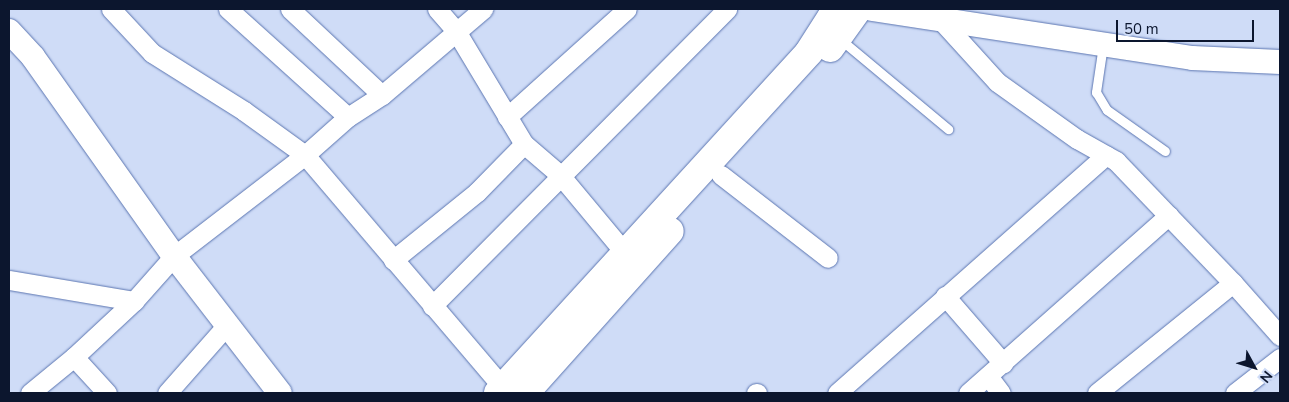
<!DOCTYPE html>
<style>
body{margin:0}
#map{position:relative;width:1289px;height:402px;overflow:hidden;background:#cfdcf7;font-family:"Nunito Sans",sans-serif}
div>[style]{position:absolute}
.roads{filter:drop-shadow(0 0 1px #5b75b1) drop-shadow(0 0 1px #5b75b1)}
.service>*{height:9px;margin:-4.5px;padding:0 4.5px;transform-origin:4.5px;border-radius:4.5px;background:#fff}
.minor>*{height:19px;margin:-9.5px;padding:0 9.5px;transform-origin:9.5px;border-radius:9.5px;background:#fff}
.tertiary>*{height:24px;margin:-12px;padding:0 12px;transform-origin:12px;border-radius:12px;background:#fff}
.primary>*{height:28px;margin:-14px;padding:0 14px;transform-origin:14px;border-radius:14px;background:#fff}
span{translate:-50% -50%;white-space:nowrap;text-align:center;line-height:1.15;-webkit-text-stroke:4px #cfdcf7;paint-order:stroke}
.frame{position:absolute;inset:0;border:10px solid #0c162e;pointer-events:none}
.north{position:absolute;left:1229px;top:342px;width:50px;height:50px;-webkit-text-stroke:4px #cfdcf7;paint-order:stroke;rotate:129deg;font-size:14px;font-weight:700;line-height:20px;text-align:center;color:#0c162e}
.north::after{content:'';display:block;margin:auto;width:18px;height:22px;background:#0c162e;clip-path:polygon(50% 0,100% 100%,50% 72%,0 100%)}
.scale{position:absolute;left:1116px;top:20px;width:138px;height:22px;box-sizing:border-box;border:2px solid #0c162e;border-top:0;padding-left:6px;font-size:15px;line-height:18px;white-space:nowrap;color:#0c162e;-webkit-text-stroke:4px #cfdcf7;paint-order:stroke}
</style>
<div id="map">
<div class="roads">
<div class="service">
<i style="left:840px;top:39px;width:141px;rotate:39.8deg"></i>
<i style="left:1103px;top:45px;width:48px;rotate:98.5deg"></i>
<i style="left:1096px;top:92px;width:21px;rotate:59deg"></i>
<i style="left:1107px;top:110px;width:71px;rotate:35.3deg"></i>
</div>
<div class="minor">
<i style="left:111px;top:9px;width:60px;rotate:47deg"></i>
<i style="left:152px;top:53px;width:109px;rotate:32.2deg"></i>
<i style="left:244px;top:111px;width:75px;rotate:35.8deg"></i>
<i style="left:305px;top:155px;width:306px;rotate:49.6deg"></i>
<i style="left:228px;top:9px;width:161px;rotate:42deg"></i>
<i style="left:290px;top:9px;width:126px;rotate:43.1deg"></i>
<i style="left:437px;top:9px;width:29px;rotate:49deg"></i>
<i style="left:456px;top:31px;width:132px;rotate:59deg"></i>
<i style="left:524px;top:144px;width:48px;rotate:40.7deg"></i>
<i style="left:560px;top:175px;width:102px;rotate:50.2deg"></i>
<i style="left:939px;top:18px;width:86px;rotate:47.8deg"></i>
<i style="left:997px;top:82px;width:98px;rotate:35.5deg"></i>
<i style="left:1077px;top:139px;width:45px;rotate:29.4deg"></i>
<i style="left:1116px;top:161px;width:169px;rotate:46.2deg"></i>
<i style="left:1233px;top:283px;width:71px;rotate:48.4deg"></i>
<i style="left:507px;top:117px;width:161px;rotate:-42deg"></i>
<i style="left:721px;top:175px;width:135px;rotate:37.8deg"></i>
<i style="left:393px;top:260px;width:108px;rotate:-39deg"></i>
<i style="left:477px;top:192px;width:67px;rotate:-45.6deg"></i>
<i style="left:9px;top:280px;width:127px;rotate:9.5deg"></i>
<i style="left:945px;top:296px;width:89px;rotate:49.1deg"></i>
<i style="left:432px;top:306px;width:419px;rotate:-45.2deg"></i>
<i style="left:74px;top:357px;width:49px;rotate:47.5deg"></i>
<i style="left:988px;top:376px;width:21px;rotate:53deg"></i>
<i style="left:30px;top:393px;width:57px;rotate:-39.3deg"></i>
<i style="left:74px;top:357px;width:82px;rotate:-43deg"></i>
<i style="left:134px;top:301px;width:60px;rotate:-48.4deg"></i>
<i style="left:174px;top:256px;width:165px;rotate:-37.6deg"></i>
<i style="left:305px;top:155px;width:57px;rotate:-41.5deg"></i>
<i style="left:348px;top:117px;width:40px;rotate:-32.9deg"></i>
<i style="left:382px;top:95px;width:133px;rotate:-40.4deg"></i>
<i style="left:167px;top:393px;width:91px;rotate:-48.6deg"></i>
<i style="left:756px;top:393px;width:1px"></i>
<i style="left:837px;top:393px;width:359px;rotate:-41.5deg"></i>
<i style="left:968px;top:393px;width:268px;rotate:-41.5deg"></i>
<i style="left:1097px;top:393px;width:175px;rotate:-39deg"></i>
<i style="left:1235px;top:393px;width:57px;rotate:-37.9deg"></i>
</div>
<div class="tertiary">
<i style="left:872px;top:9px;width:324px;rotate:8.7deg"></i>
<i style="left:1192px;top:58px;width:88px;rotate:2.6deg"></i>
<i style="left:9px;top:31px;width:35px;rotate:47deg"></i>
<i style="left:33px;top:57px;width:244px;rotate:54.7deg"></i>
<i style="left:174px;top:256px;width:173px;rotate:52.3deg"></i>
</div>
<div class="primary">
<i style="left:830px;top:48px;width:48px;rotate:-54.3deg"></i>
<i style="left:498px;top:393px;width:462px;rotate:-47.6deg"></i>
<i style="left:809px;top:52px;width:43px;rotate:-57.4deg"></i>
<i style="left:832px;top:16px;width:7px;rotate:-74deg"></i>
<i style="left:525px;top:393px;width:217px;rotate:-48.2deg"></i>
</div>
</div>
<div class="frame"></div>
<div class="north">N</div>
<div class="scale">50 m</div>
</div>
